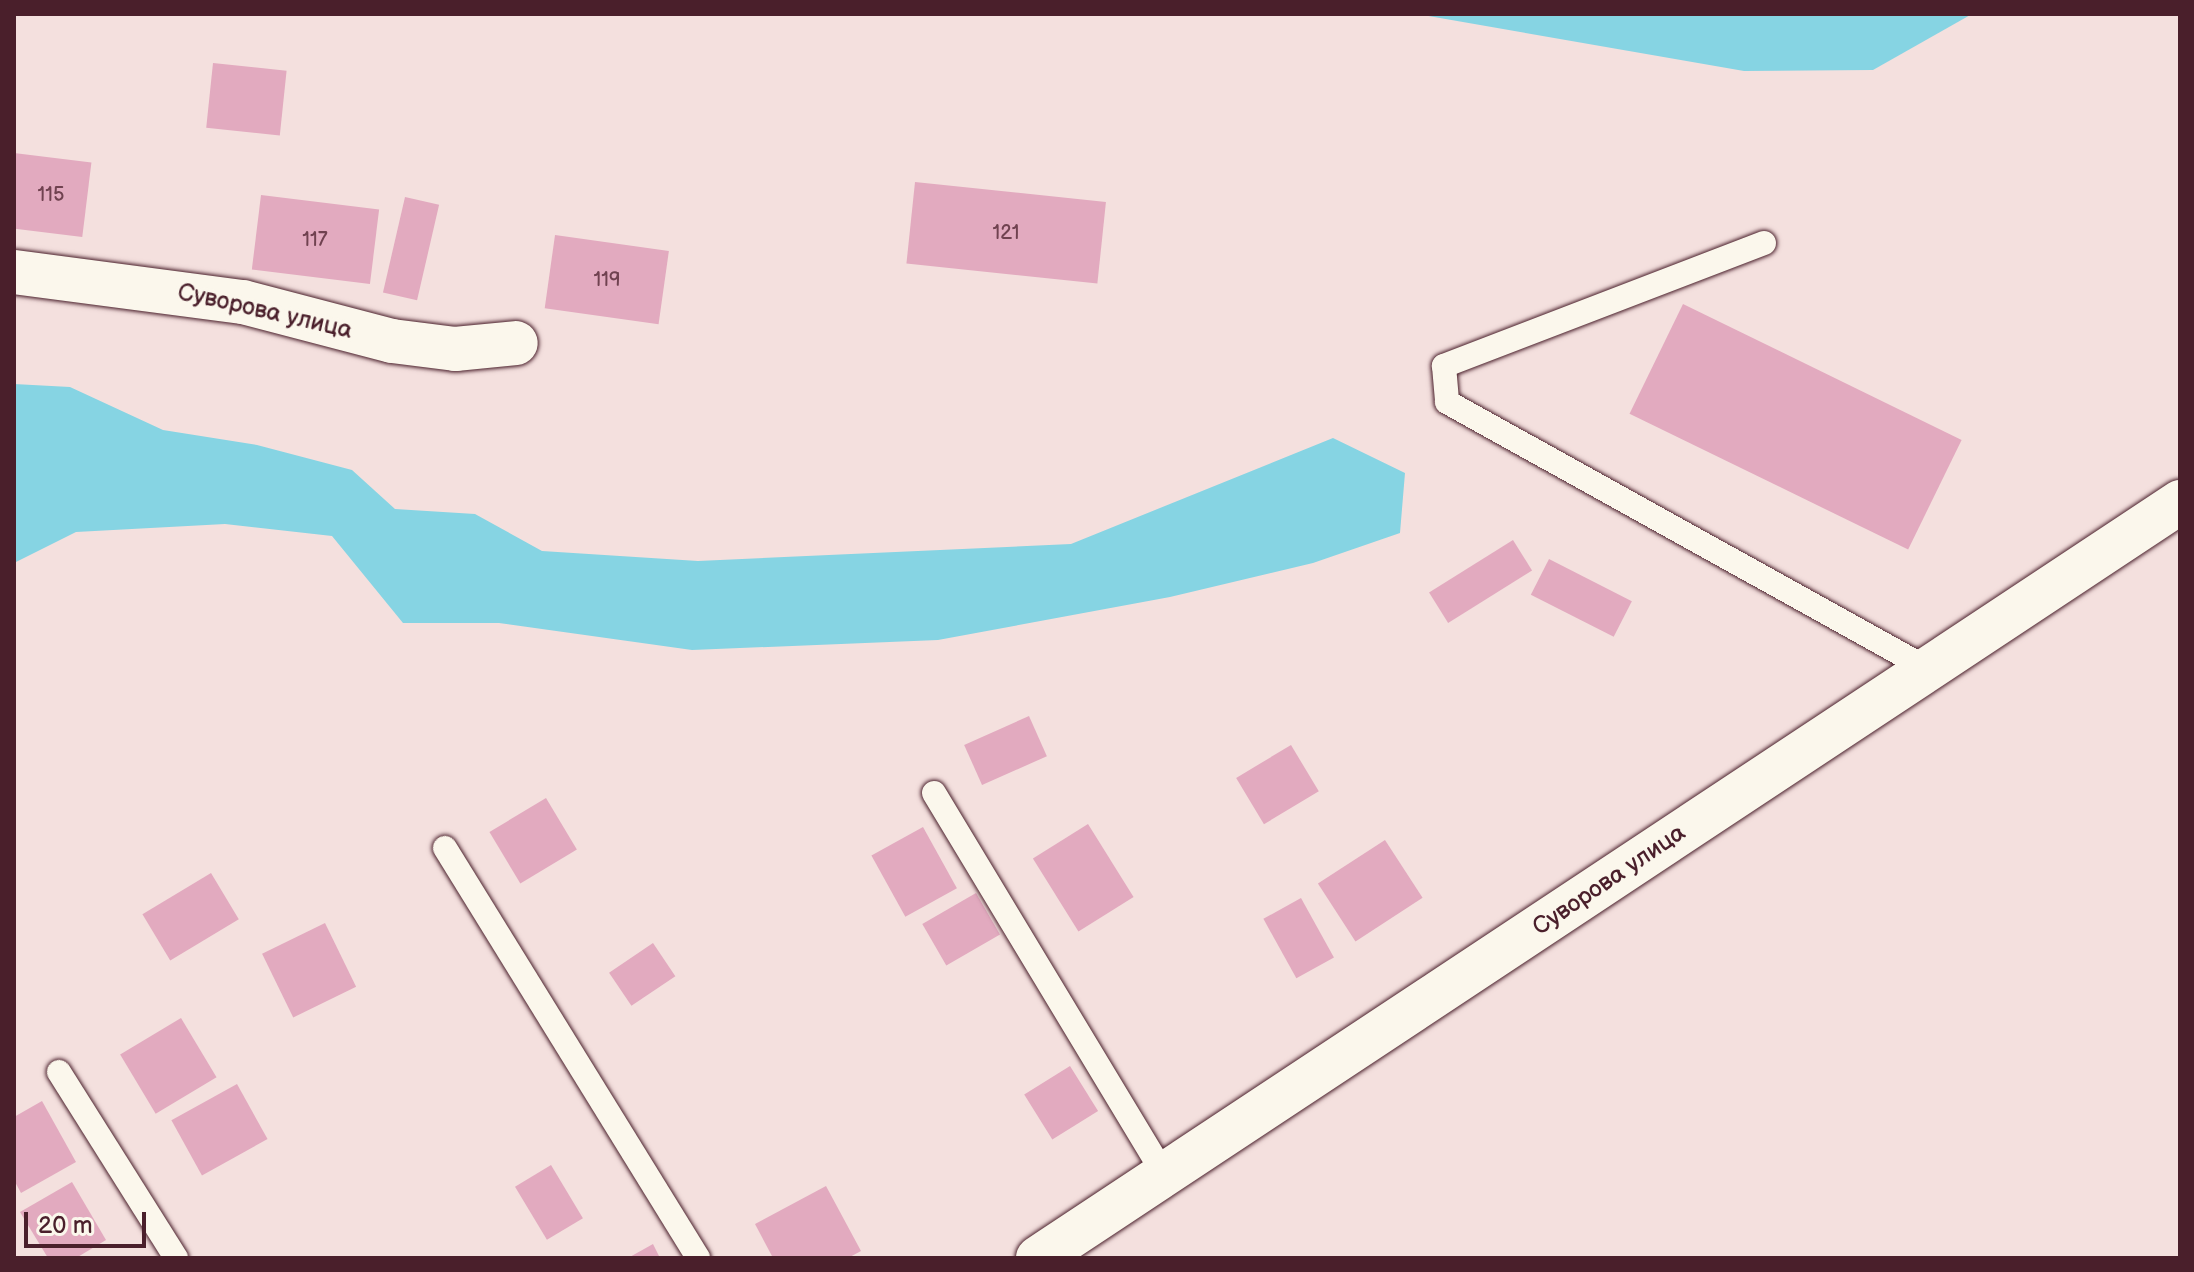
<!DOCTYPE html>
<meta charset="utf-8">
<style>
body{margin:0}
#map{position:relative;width:2194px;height:1272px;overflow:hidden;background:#f4e0de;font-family:"Balsamiq Sans",sans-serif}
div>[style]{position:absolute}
.water>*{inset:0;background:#86d4e3}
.building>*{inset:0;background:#e2aabf;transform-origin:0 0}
.roads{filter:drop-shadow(0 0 2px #4a1f2b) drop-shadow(0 0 2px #4a1f2b)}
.lane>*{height:24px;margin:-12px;padding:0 12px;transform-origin:12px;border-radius:12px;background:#fbf7ec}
.street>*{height:44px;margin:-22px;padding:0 22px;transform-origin:22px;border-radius:22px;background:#fbf7ec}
.secondary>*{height:44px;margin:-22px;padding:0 22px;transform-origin:22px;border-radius:22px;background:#fbf7ec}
span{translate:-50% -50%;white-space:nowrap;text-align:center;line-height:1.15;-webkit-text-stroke:7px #fbf7ec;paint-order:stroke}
.number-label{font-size:20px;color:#704250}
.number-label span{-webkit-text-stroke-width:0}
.street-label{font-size:24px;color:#4a1f2b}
.frame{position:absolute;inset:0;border:16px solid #4a1f2b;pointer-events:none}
.scale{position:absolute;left:24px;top:1212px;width:122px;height:36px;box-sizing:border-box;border:4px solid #4a1f2b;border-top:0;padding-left:10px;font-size:24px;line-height:28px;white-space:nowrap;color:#4a1f2b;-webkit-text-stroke:6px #fbf7ec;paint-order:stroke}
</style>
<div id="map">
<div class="water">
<i style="clip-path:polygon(1417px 14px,1972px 14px,1873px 70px,1744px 71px)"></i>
<i style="clip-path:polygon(14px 384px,70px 387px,163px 430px,257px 445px,352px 470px,395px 509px,475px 514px,542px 551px,698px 561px,1071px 544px,1333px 438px,1405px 473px,1400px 533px,1313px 563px,1170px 597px,938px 640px,692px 650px,499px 623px,403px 623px,332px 536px,225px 524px,76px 532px,14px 563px)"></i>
</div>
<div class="building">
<i style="left:213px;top:63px;width:74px;height:65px;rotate:6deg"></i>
<i style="left:14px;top:153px;width:78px;height:75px;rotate:7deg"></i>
<i style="left:915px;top:182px;width:192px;height:82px;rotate:6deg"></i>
<i style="left:261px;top:195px;width:119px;height:75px;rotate:7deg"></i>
<i style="left:405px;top:197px;width:35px;height:98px;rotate:13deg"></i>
<i style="left:555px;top:235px;width:115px;height:74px;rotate:8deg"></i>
<i style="left:1683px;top:304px;width:310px;height:122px;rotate:26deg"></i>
<i style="left:1513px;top:540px;width:36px;height:99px;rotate:58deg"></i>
<i style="left:1549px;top:559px;width:93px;height:40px;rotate:27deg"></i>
<i style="left:1029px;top:716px;width:44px;height:71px;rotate:66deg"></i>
<i style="left:1291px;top:745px;width:54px;height:64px;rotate:59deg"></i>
<i style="left:546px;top:798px;width:60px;height:66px;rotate:59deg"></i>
<i style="left:1088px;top:824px;width:86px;height:65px;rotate:58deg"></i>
<i style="left:923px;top:827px;width:70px;height:59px;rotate:61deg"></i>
<i style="left:1385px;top:840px;width:69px;height:80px;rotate:57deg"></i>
<i style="left:211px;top:873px;width:54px;height:80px;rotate:59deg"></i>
<i style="left:976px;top:893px;width:48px;height:62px;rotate:60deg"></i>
<i style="left:1301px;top:898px;width:68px;height:43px;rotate:61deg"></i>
<i style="left:325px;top:923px;width:71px;height:70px;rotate:64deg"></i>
<i style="left:653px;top:943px;width:40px;height:53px;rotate:56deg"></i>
<i style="left:181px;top:1018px;width:69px;height:71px;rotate:59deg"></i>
<i style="left:1070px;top:1066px;width:53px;height:54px;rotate:58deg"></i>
<i style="left:237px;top:1084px;width:63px;height:75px;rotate:61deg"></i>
<i style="clip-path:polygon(42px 1101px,76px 1162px,21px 1193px,14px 1180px,14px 1117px)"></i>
<i style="left:551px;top:1165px;width:62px;height:42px;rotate:59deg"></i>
<i style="clip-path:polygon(72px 1182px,106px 1240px,76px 1258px,48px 1258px,20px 1212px)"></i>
<i style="clip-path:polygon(826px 1186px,861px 1251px,848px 1258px,773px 1258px,755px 1224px)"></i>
<i style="clip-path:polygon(653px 1244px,660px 1258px,628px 1258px)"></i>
</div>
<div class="roads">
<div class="lane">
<i style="left:1764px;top:243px;width:343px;rotate:159deg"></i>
<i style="left:1444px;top:366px;width:36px;rotate:85deg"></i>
<i style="left:1447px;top:402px;width:550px;rotate:29.03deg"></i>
<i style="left:934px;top:793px;width:445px;rotate:58.9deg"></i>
<i style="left:445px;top:848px;width:482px;rotate:58.3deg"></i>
<i style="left:59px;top:1072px;width:220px;rotate:57.8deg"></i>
</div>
<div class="street">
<i style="left:14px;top:272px;width:231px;rotate:7.5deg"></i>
<i style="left:243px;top:302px;width:154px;rotate:14.7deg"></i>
<i style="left:392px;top:341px;width:64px;rotate:7.2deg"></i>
<i style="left:455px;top:349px;width:61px;rotate:-5.6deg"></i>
</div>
<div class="secondary">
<i style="left:1038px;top:1258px;width:1370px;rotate:-33.5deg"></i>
</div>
</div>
<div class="number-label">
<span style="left:51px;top:195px">115</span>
<span style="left:1006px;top:233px">121</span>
<span style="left:315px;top:240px">117</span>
<span style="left:607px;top:280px">119</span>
</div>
<div class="street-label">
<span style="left:265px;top:311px;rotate:13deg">Суворова улица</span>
<span style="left:1609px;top:880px;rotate:-34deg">Суворова улица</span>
</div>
<div class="frame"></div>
<div class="scale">20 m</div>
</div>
